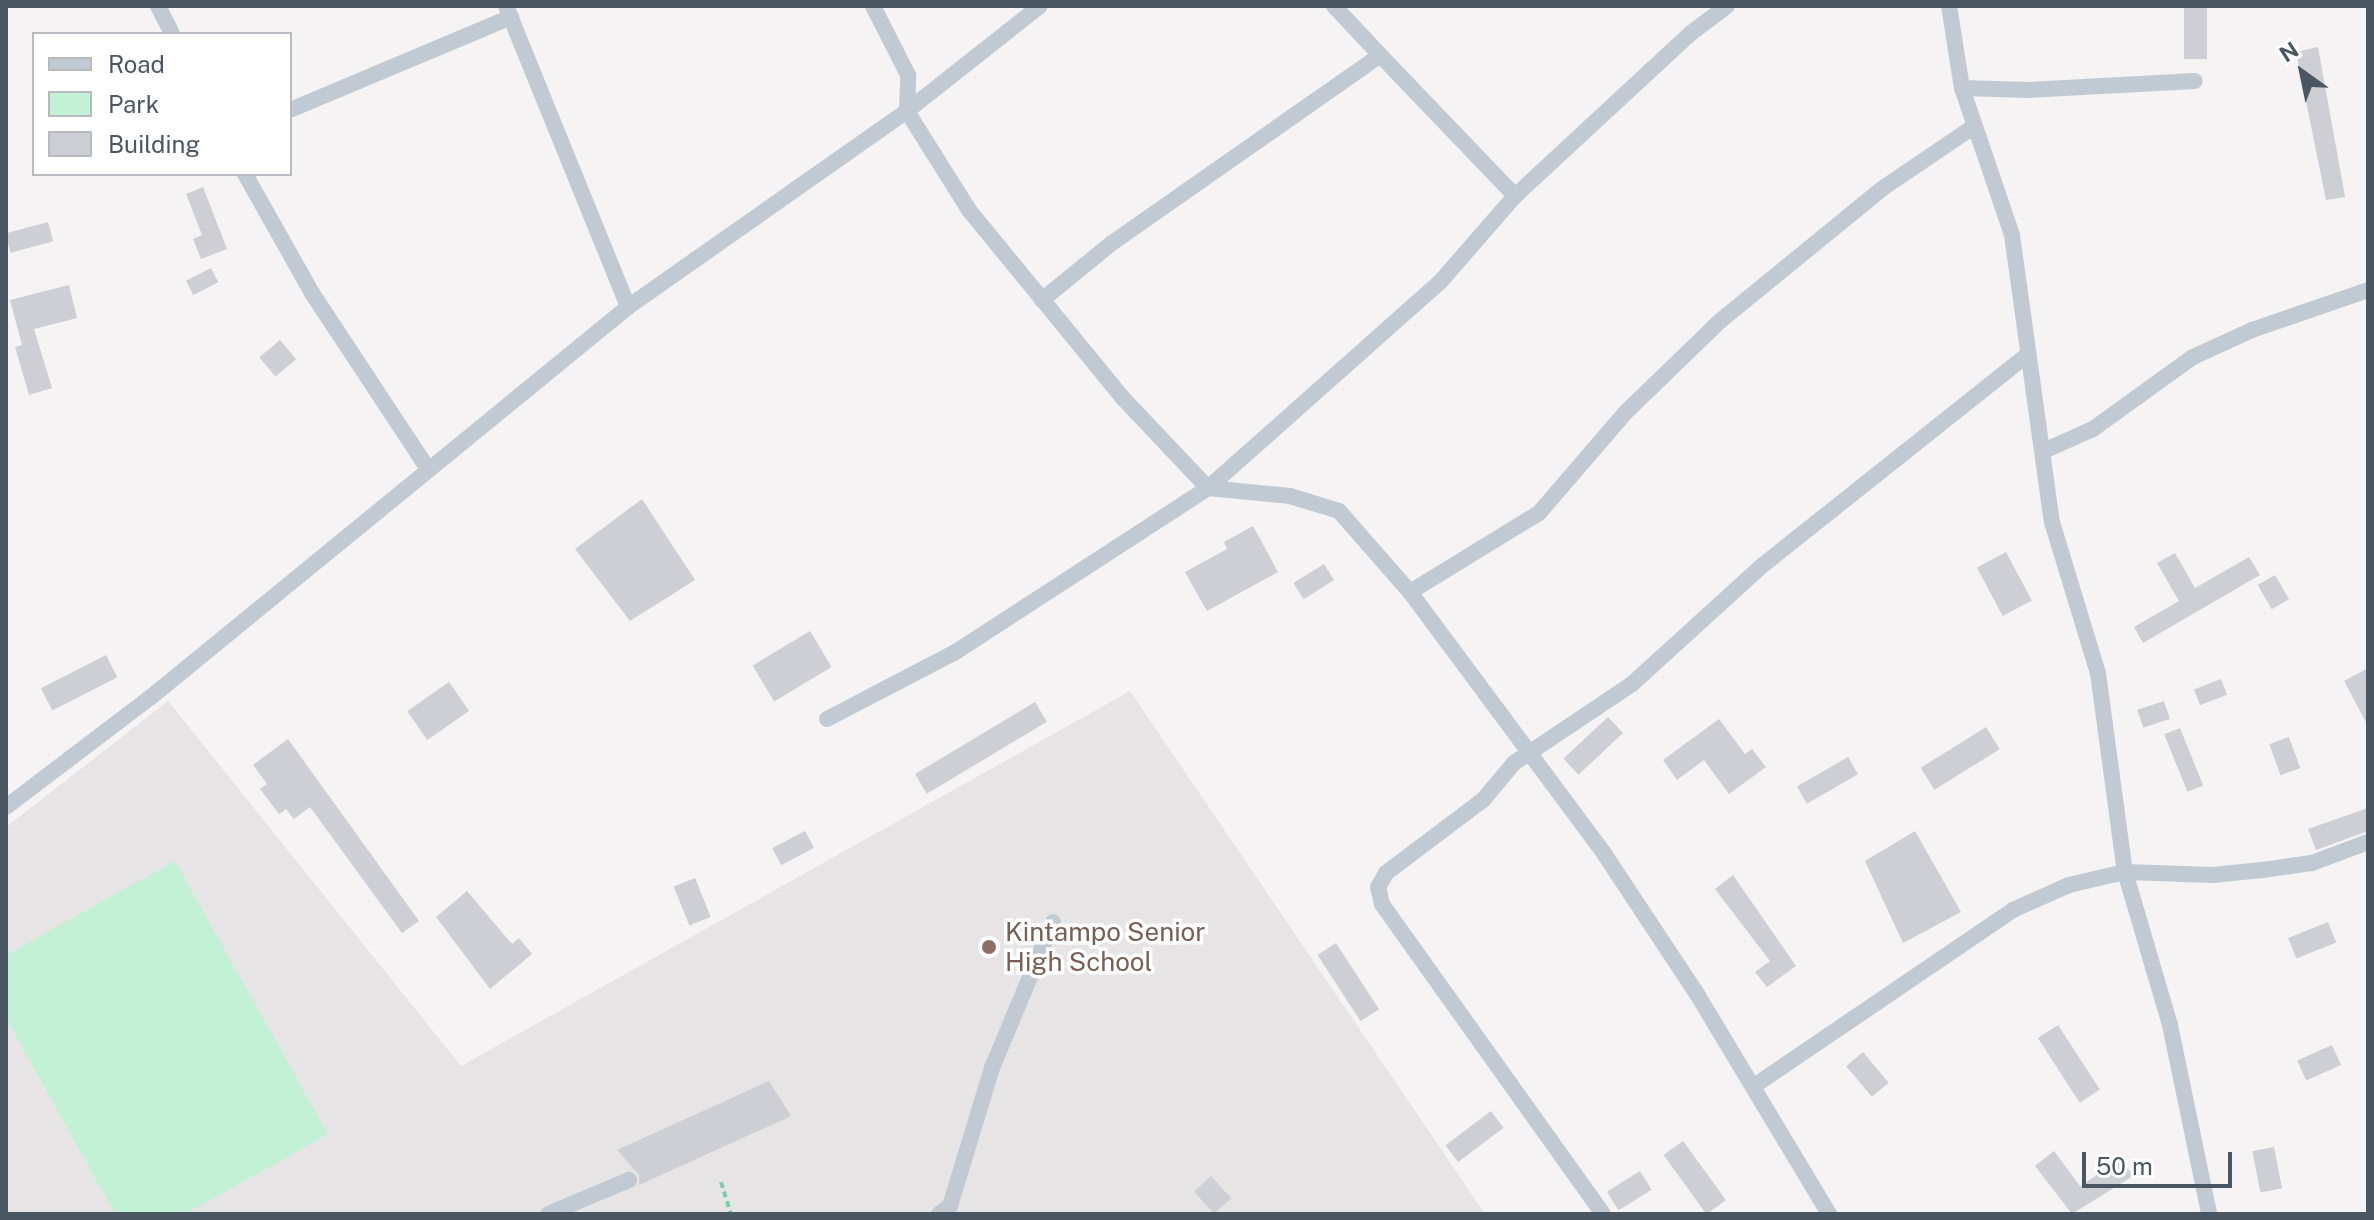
<!DOCTYPE html>
<style>
body{margin:0}
#map{position:relative;width:2374px;height:1220px;overflow:hidden;background:#f5f3f3;font-family:"Public Sans",sans-serif}
div>[style]{position:absolute}
.education>*{inset:0;background:#e6e4e5}
.green>*{inset:0;background:#c3f1d5}
.building>*{inset:0;background:#cdcfd5;transform-origin:0 0}
.path>*{height:4px;margin-top:-2px;transform-origin:0;background:repeating-linear-gradient(90deg,#7ad0a6 0 6px,transparent 0 10px)}
.minor>*{height:16px;margin:-8px;padding:0 8px;transform-origin:8px;border-radius:8px;background:#c1cad2}
.dots>*{width:22px;height:22px;translate:-50% -50%;box-sizing:border-box;border:4px solid #fff;border-radius:50%}
span{translate:-50% -50%;white-space:nowrap;text-align:center;line-height:1.15;-webkit-text-stroke:7px #fff;paint-order:stroke}
.education-label{font-size:26px;color:#785e54}
.left{translate:0 -50%;text-align:left}
.frame{position:absolute;inset:0;border:8px solid #4a5661;pointer-events:none}
.legend{position:absolute;left:32px;top:32px;width:260px;height:144px;box-sizing:border-box;background:#fff;border:2px solid #b7bbc0;margin:0;padding:10px 14px;list-style:none;font-size:24px;color:#4a5661}
.legend li{display:flex;align-items:center;gap:16px;height:40px}
.legend b{width:40px;border:2px solid #b7bbc0}
.north{position:absolute;left:2262px;top:32px;width:80px;height:80px;-webkit-text-stroke:6px #fff;paint-order:stroke;rotate:327deg;font-size:22px;font-weight:700;line-height:32px;text-align:center;color:#4a5661}
.north::after{content:'';display:block;margin:auto;width:28px;height:36px;background:#4a5661;clip-path:polygon(50% 0,100% 100%,50% 72%,0 100%)}
.scale{position:absolute;left:2082px;top:1152px;width:150px;height:36px;box-sizing:border-box;border:4px solid #4a5661;border-top:0;padding-left:10px;font-size:24px;line-height:28px;white-space:nowrap;color:#4a5661;-webkit-text-stroke:6px #fff;paint-order:stroke}
</style>
<div id="map">
<div class="education">
<i style="clip-path:polygon(1130px 691px,1485px 1214px,6px 1214px,6px 827px,168px 701px,461px 1066px)"></i>
</div>
<div class="green">
<i style="clip-path:polygon(175px 861px,328px 1134px,185px 1214px,115px 1214px,6px 1018px,6px 955px)"></i>
</div>
<div class="building">
<i style="left:2184px;top:6px;width:23px;height:53px"></i>
<i style="clip-path:polygon(2318px 47px,2345px 197px,2326px 200px,2296px 52px)"></i>
<i style="clip-path:polygon(203px 187px,227px 249px,201px 259px,193px 239px,202px 235px,186px 194px)"></i>
<i style="left:48px;top:222px;width:20px;height:44px;rotate:75deg"></i>
<i style="left:211px;top:268px;width:16px;height:28px;rotate:63deg"></i>
<i style="clip-path:polygon(69px 285px,77px 318px,34px 329px,52px 388px,29px 395px,15px 347px,22px 345px,10px 300px)"></i>
<i style="left:280px;top:340px;width:25px;height:27px;rotate:50deg"></i>
<i style="clip-path:polygon(642px 499px,695px 580px,630px 621px,575px 549px)"></i>
<i style="clip-path:polygon(1253px 526px,1278px 572px,1207px 611px,1185px 572px,1227px 549px,1224px 542px)"></i>
<i style="left:2006px;top:552px;width:55px;height:33px;rotate:62deg"></i>
<i style="clip-path:polygon(2175px 553px,2195px 588px,2249px 557px,2260px 575px,2143px 643px,2134px 627px,2179px 601px,2157px 563px)"></i>
<i style="left:1324px;top:564px;width:19px;height:36px;rotate:58deg"></i>
<i style="left:2275px;top:575px;width:28px;height:20px;rotate:60deg"></i>
<i style="left:810px;top:631px;width:42px;height:67px;rotate:59deg"></i>
<i style="left:106px;top:655px;width:25px;height:73px;rotate:63deg"></i>
<i style="clip-path:polygon(2368px 668px,2368px 726px,2344px 681px)"></i>
<i style="left:2221px;top:679px;width:17px;height:29px;rotate:69deg"></i>
<i style="left:449px;top:682px;width:35px;height:51px;rotate:55deg"></i>
<i style="left:2164px;top:701px;width:19px;height:28px;rotate:72deg"></i>
<i style="left:1035px;top:702px;width:23px;height:140px;rotate:59deg"></i>
<i style="left:1608px;top:717px;width:22px;height:61px;rotate:47deg"></i>
<i style="clip-path:polygon(1719px 719px,1745px 754px,1752px 749px,1766px 767px,1729px 794px,1704px 760px,1677px 780px,1663px 760px)"></i>
<i style="left:1986px;top:727px;width:26px;height:77px;rotate:58deg"></i>
<i style="left:2180px;top:728px;width:62px;height:17px;rotate:68deg"></i>
<i style="left:2289px;top:737px;width:33px;height:21px;rotate:70deg"></i>
<i style="clip-path:polygon(288px 739px,419px 921px,402px 933px,310px 807px,294px 819px,286px 809px,279px 814px,260px 789px,267px 784px,253px 765px)"></i>
<i style="left:1848px;top:757px;width:20px;height:59px;rotate:60deg"></i>
<i style="clip-path:polygon(2368px 808px,2368px 831px,2316px 850px,2308px 829px)"></i>
<i style="left:805px;top:831px;width:19px;height:37px;rotate:62deg"></i>
<i style="clip-path:polygon(1915px 831px,1961px 912px,1903px 943px,1865px 861px)"></i>
<i style="clip-path:polygon(1733px 875px,1796px 966px,1767px 987px,1755px 972px,1770px 961px,1715px 889px)"></i>
<i style="left:695px;top:878px;width:42px;height:23px;rotate:68deg"></i>
<i style="clip-path:polygon(467px 891px,512px 944px,519px 938px,532px 954px,490px 989px,436px 917px)"></i>
<i style="left:2328px;top:922px;width:22px;height:43px;rotate:68deg"></i>
<i style="left:1336px;top:943px;width:79px;height:22px;rotate:57deg"></i>
<i style="left:2058px;top:1025px;width:77px;height:24px;rotate:57deg"></i>
<i style="left:2332px;top:1045px;width:22px;height:38px;rotate:66deg"></i>
<i style="left:1863px;top:1052px;width:40px;height:22px;rotate:50deg"></i>
<i style="clip-path:polygon(769px 1081px,791px 1116px,639px 1185px,639px 1175px,617px 1150px)"></i>
<i style="left:1491px;top:1111px;width:21px;height:57px;rotate:53deg"></i>
<i style="left:1683px;top:1141px;width:73px;height:24px;rotate:54deg"></i>
<i style="left:2274px;top:1147px;width:42px;height:22px;rotate:79deg"></i>
<i style="clip-path:polygon(2054px 1151px,2080px 1186px,2122px 1159px,2133px 1176px,2072px 1214px,2035px 1166px)"></i>
<i style="left:1640px;top:1171px;width:22px;height:39px;rotate:58deg"></i>
<i style="left:1211px;top:1176px;width:30px;height:23px;rotate:48deg"></i>
</div>
<div class="path">
<i style="left:721px;top:1182px;width:34px;rotate:73deg"></i>
</div>
<div class="minor">
<i style="left:158px;top:6px;width:31px;rotate:63deg"></i>
<i style="left:506px;top:6px;width:325px;rotate:67.9deg"></i>
<i style="left:1334px;top:6px;width:67px;rotate:46.8deg"></i>
<i style="left:1949px;top:6px;width:83px;rotate:81deg"></i>
<i style="left:1962px;top:88px;width:155px;rotate:71.2deg"></i>
<i style="left:2012px;top:235px;width:290px;rotate:82.1deg"></i>
<i style="left:2052px;top:522px;width:158px;rotate:73.1deg"></i>
<i style="left:2098px;top:673px;width:201px;rotate:82.3deg"></i>
<i style="left:2125px;top:872px;width:159px;rotate:73.6deg"></i>
<i style="left:2170px;top:1025px;width:193px;rotate:78.3deg"></i>
<i style="left:1962px;top:88px;width:66px;rotate:1.7deg"></i>
<i style="left:2028px;top:90px;width:167px;rotate:-3.1deg"></i>
<i style="left:290px;top:110px;width:240px;rotate:-22.8deg"></i>
<i style="left:245px;top:174px;width:137px;rotate:60.6deg"></i>
<i style="left:312px;top:293px;width:211px;rotate:56.6deg"></i>
<i style="left:1042px;top:300px;width:90px;rotate:-39.2deg"></i>
<i style="left:1112px;top:243px;width:327px;rotate:-35deg"></i>
<i style="left:1380px;top:55px;width:195px;rotate:46.2deg"></i>
<i style="left:2046px;top:450px;width:51px;rotate:-24.1deg"></i>
<i style="left:2093px;top:429px;width:123px;rotate:-35.8deg"></i>
<i style="left:2193px;top:357px;width:65px;rotate:-24.6deg"></i>
<i style="left:2252px;top:330px;width:123px;rotate:-19deg"></i>
<i style="left:1208px;top:488px;width:82px;rotate:5.6deg"></i>
<i style="left:1290px;top:496px;width:51px;rotate:17deg"></i>
<i style="left:1339px;top:511px;width:108px;rotate:48.8deg"></i>
<i style="left:1410px;top:592px;width:327px;rotate:53.4deg"></i>
<i style="left:1605px;top:855px;width:167px;rotate:56.5deg"></i>
<i style="left:1697px;top:994px;width:257px;rotate:59deg"></i>
<i style="left:1208px;top:488px;width:312px;rotate:-41.6deg"></i>
<i style="left:1441px;top:281px;width:113px;rotate:-49deg"></i>
<i style="left:1515px;top:196px;width:240px;rotate:-42.8deg"></i>
<i style="left:1691px;top:33px;width:45px;rotate:-36.9deg"></i>
<i style="left:1410px;top:592px;width:151px;rotate:-31.5deg"></i>
<i style="left:1539px;top:513px;width:132px;rotate:-49.3deg"></i>
<i style="left:1625px;top:413px;width:132px;rotate:-44.1deg"></i>
<i style="left:1720px;top:321px;width:210px;rotate:-39.2deg"></i>
<i style="left:1883px;top:188px;width:109px;rotate:-34.1deg"></i>
<i style="left:827px;top:719px;width:143px;rotate:-27.5deg"></i>
<i style="left:954px;top:653px;width:303px;rotate:-33deg"></i>
<i style="left:1208px;top:488px;width:125px;rotate:-133.4deg"></i>
<i style="left:1122px;top:397px;width:242px;rotate:-129.3deg"></i>
<i style="left:969px;top:210px;width:117px;rotate:-122.1deg"></i>
<i style="left:907px;top:111px;width:36px;rotate:-88deg"></i>
<i style="left:908px;top:75px;width:77px;rotate:-116.9deg"></i>
<i style="left:6px;top:807px;width:182px;rotate:-37.2deg"></i>
<i style="left:151px;top:697px;width:616px;rotate:-39.27deg"></i>
<i style="left:628px;top:307px;width:341px;rotate:-35.1deg"></i>
<i style="left:907px;top:111px;width:169px;rotate:-38.3deg"></i>
<i style="left:1754px;top:1086px;width:313px;rotate:-34.2deg"></i>
<i style="left:2013px;top:910px;width:61px;rotate:-24.1deg"></i>
<i style="left:2069px;top:885px;width:57px;rotate:-13.1deg"></i>
<i style="left:2125px;top:872px;width:88px;rotate:2deg"></i>
<i style="left:2213px;top:875px;width:49px;rotate:-5.8deg"></i>
<i style="left:2262px;top:870px;width:50px;rotate:-8deg"></i>
<i style="left:2312px;top:863px;width:60px;rotate:-20.6deg"></i>
<i style="left:548px;top:1214px;width:88px;rotate:-22.8deg"></i>
<i style="left:939px;top:1214px;width:14px;rotate:-36deg"></i>
<i style="left:950px;top:1206px;width:144px;rotate:-73.1deg"></i>
<i style="left:992px;top:1068px;width:158px;rotate:-67.3deg"></i>
<i style="left:1603px;top:1214px;width:381px;rotate:-125.5deg"></i>
<i style="left:1382px;top:904px;width:17px;rotate:-103deg"></i>
<i style="left:1378px;top:887px;width:16px;rotate:-60deg"></i>
<i style="left:1386px;top:873px;width:121px;rotate:-37deg"></i>
<i style="left:1483px;top:800px;width:48px;rotate:-50deg"></i>
<i style="left:1514px;top:763px;width:142px;rotate:-33.8deg"></i>
<i style="left:1632px;top:684px;width:177px;rotate:-42.3deg"></i>
<i style="left:1763px;top:565px;width:339px;rotate:-38.5deg"></i>
</div>
<div class="dots">
<i style="left:989px;top:947px;background:#8d6e63"></i>
</div>
<div class="education-label">
<span class="left" style="left:1005px;top:947px">Kintampo Senior<br>High School</span>
</div>
<div class="frame"></div>
<ul class="legend">
<li><b style="height:10px;background:#c1cad2"></b>Road</li>
<li><b style="height:22px;background:#c3f1d5"></b>Park</li>
<li><b style="height:22px;background:#cdcfd5"></b>Building</li>
</ul>
<div class="north">N</div>
<div class="scale">50 m</div>
</div>
